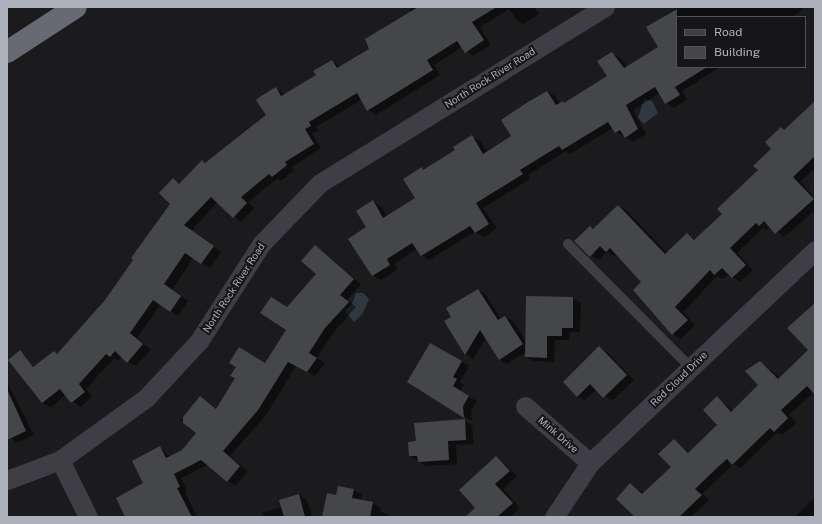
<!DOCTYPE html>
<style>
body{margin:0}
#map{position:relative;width:822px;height:524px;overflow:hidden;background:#1b1b1d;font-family:"Public Sans",sans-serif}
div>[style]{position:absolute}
.water>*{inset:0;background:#303942}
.shadow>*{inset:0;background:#0007}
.building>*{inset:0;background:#45464a}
.lane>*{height:10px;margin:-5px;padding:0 5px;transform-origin:5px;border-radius:5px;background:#3e3e44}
.street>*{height:19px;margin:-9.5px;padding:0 9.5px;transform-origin:9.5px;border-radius:9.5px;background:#3e3e44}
.highway>*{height:22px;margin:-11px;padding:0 11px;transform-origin:11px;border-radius:11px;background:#686a73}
span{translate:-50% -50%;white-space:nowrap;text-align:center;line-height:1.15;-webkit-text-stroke:4px #161618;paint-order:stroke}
.street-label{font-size:10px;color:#aeb1bc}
.frame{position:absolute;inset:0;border:8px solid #aeb1bc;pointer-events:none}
.legend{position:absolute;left:676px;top:16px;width:130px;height:52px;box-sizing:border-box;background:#161618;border:1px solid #53545a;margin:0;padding:5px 7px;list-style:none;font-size:12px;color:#aeb1bc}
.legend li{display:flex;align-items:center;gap:8px;height:20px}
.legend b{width:20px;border:1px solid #53545a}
</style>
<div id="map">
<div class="water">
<i style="clip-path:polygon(644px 99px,652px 101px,658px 113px,644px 124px,638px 118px)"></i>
<i style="clip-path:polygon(356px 293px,363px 293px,369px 299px,363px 313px,354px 322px,345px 311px,352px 304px)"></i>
</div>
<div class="shadow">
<i style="clip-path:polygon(413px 7px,534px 7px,539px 14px,523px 24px,516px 19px,509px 9px,480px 27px,491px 45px,473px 56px,462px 47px,434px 65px,440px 75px,376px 115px,368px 110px,361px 100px,316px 127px,318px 130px,312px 134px,321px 148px,292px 167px,294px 170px,281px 181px,277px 179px,248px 202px,254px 208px,241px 222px,218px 202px,191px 231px,221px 252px,210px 268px,193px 258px,172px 290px,188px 301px,178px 316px,161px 304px,137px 338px,151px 350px,136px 366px,122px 357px,118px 361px,114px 358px,86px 389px,92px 397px,80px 407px,66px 395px,51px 407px,43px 403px,18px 371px,31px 365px,35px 367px,54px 352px,58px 354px,106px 300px,171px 204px,173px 180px,181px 184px,203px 161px,206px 163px,267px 116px,276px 88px,285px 95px,317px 75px,332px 61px,341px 67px,370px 49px,412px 12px,410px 9px)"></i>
<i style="clip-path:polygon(678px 7px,801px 7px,803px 9px,793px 17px,677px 17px,677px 67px,720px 67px,682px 91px,687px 99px,674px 108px,666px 103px,660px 93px,633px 110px,646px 134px,633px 142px,616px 132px,613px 128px,570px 154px,566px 151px,528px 175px,530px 179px,483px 208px,497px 228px,484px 237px,475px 232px,429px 260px,421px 255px,417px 249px,394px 264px,398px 269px,381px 280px,373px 275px,367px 228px,373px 202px,381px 206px,387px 217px,416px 199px,422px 168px,425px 170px,456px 151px,472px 137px,480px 141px,487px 152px,512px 136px,547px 92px,555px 96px,560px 104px,566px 104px,608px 77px,612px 53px,620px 58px,627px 67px,660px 47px,648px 27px)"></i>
<i style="clip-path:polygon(815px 102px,815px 168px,800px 182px,815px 198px,815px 210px,784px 237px,770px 227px,767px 230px,763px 228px,737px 253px,753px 270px,740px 282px,729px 274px,723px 279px,717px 276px,683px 312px,695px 325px,681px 339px,673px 334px,634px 290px,643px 282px,617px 254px,614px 256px,607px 252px,598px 260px,590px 256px,591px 227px,594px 229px,618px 206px,626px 210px,667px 253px,687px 234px,696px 240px,723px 214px,759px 170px,785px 130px)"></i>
<i style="clip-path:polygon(315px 246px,361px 284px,347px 300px,356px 307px,333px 333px,317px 358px,325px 363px,315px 376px,296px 366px,266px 415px,230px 456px,248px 471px,235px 486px,207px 465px,181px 478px,187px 491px,185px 492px,197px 517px,126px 517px,145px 484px,160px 447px,170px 457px,183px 451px,198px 433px,181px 420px,201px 397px,217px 409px,266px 364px,288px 330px,288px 308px,317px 274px)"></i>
<i style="clip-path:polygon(478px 290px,486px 295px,501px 319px,505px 317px,513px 321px,527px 343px,573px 298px,581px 303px,580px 332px,570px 332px,569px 340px,555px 340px,554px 362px,534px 361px,526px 357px,526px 352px,507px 364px,499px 359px,486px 338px,473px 359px,466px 354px,445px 322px)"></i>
<i style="clip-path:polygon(815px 304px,815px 393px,814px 392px,789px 415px,796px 423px,782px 435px,777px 433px,740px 468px,734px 464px,702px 494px,709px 500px,691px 517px,637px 517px,630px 484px,644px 494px,672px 467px,674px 440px,690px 453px,719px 425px,717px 398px,733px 411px,760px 385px,760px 362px,780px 378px,809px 350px)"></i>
<i style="clip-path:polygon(430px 344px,469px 366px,460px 382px,464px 385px,460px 392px,477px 401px,471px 411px,472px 421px,409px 382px)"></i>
<i style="clip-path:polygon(600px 348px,607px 352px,634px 380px,612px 401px,597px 389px,585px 400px,577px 396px)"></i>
<i style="clip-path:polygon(7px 382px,34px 435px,17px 443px,7px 434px)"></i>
<i style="clip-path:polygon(464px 420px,472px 425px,474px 444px,456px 445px,457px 464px,426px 466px,410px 456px,417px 442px)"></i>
<i style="clip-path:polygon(497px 457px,517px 476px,503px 489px,520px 508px,510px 517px,484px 517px)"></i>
<i style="clip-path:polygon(354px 490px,362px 495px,360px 501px,372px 503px,380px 508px,380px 511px,393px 517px,323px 517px,337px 496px)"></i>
<i style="clip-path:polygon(299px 495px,307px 500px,312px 517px,264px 517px,263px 512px,282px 507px)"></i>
<i style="clip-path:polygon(813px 499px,815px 500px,815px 517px,795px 517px)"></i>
</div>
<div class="building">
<i style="clip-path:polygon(418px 7px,497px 7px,472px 22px,484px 40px,465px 53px,457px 41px,427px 60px,433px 70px,367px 111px,357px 93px,309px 122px,311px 126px,305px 129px,314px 144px,285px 162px,287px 165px,272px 177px,269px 174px,241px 197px,247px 203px,233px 218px,211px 197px,184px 225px,214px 246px,201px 264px,185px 253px,164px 284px,181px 296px,170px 312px,153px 300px,130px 333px,143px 344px,127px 363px,115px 351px,110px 357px,106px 354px,79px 384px,85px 392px,71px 403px,60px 389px,42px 403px,8px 360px,20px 350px,33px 367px,54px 351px,57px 354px,105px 300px,133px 260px,131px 258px,170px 204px,159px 193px,173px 178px,179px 184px,202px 160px,205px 163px,266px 115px,256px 100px,261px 96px,276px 87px,281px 96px,316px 75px,313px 71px,332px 60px,337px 68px,369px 49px,365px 39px)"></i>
<i style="clip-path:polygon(677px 9px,677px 67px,707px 67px,675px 87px,680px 95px,665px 104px,655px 87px,626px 105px,638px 129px,625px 138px,620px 130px,615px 133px,608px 122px,562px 150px,559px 146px,520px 170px,523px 174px,476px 203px,489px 224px,475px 233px,470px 226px,421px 256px,412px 243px,387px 259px,390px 265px,372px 276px,348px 239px,366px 227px,356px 211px,373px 200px,383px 218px,415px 198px,403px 179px,422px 167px,423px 170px,455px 150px,453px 147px,472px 135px,483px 154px,511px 136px,501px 120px,528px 102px,547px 91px,556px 105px,563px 101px,564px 103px,607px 76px,597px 61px,612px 52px,624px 68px,658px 47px,646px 27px)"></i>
<i style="clip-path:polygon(815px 101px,815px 156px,793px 177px,814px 199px,775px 234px,764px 221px,759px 226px,756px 223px,730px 248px,746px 265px,732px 278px,722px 268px,714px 275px,710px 270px,675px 307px,688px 320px,672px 335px,633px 290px,641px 282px,610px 248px,606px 252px,600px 246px,590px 257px,574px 241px,590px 226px,593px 229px,618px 205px,665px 254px,687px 233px,694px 240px,722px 214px,717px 209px,758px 170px,753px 166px,771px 149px,765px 142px,781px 127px,784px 130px)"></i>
<i style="clip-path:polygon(315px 245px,354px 279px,340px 295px,349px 302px,325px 328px,309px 353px,317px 358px,307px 372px,288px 362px,258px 410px,223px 451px,240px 466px,227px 482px,201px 460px,174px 474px,180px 487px,177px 488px,192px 517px,125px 517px,116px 498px,143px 483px,132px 461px,160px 446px,166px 458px,182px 450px,196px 433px,183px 423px,183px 417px,200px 396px,216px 409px,235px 378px,230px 376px,236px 367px,229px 363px,239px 347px,265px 363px,286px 330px,260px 313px,271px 297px,287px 307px,316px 274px,301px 261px)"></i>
<i style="clip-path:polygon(478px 289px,498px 320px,505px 316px,523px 344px,499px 360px,480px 330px,465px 355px,444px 321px,451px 317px,446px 308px)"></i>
<i style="clip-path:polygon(526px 296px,573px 297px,573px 328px,562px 328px,562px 336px,547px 336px,547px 358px,525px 357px)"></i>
<i style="clip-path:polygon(815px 303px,815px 395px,807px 386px,781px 410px,788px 418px,774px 432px,770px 428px,732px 465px,727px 459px,719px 466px,695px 489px,702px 495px,679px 517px,635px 517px,616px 499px,630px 483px,642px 494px,671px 467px,658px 454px,674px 439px,688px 453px,717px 425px,703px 410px,717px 396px,731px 412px,758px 385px,745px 371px,760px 361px,778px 379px,808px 350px,787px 328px)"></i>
<i style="clip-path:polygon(430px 343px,462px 361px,453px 377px,457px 379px,453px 386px,469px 396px,463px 406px,464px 418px,407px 382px)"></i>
<i style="clip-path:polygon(599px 346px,627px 375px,603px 398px,590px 384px,577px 397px,563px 382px)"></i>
<i style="clip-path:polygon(7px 389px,26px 431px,7px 440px)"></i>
<i style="clip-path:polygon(465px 419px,466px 440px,448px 441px,449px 460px,418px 462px,417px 456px,409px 456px,408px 442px,416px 441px,414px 423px)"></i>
<i style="clip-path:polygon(496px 456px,510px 471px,495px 484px,513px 503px,497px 517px,465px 517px,475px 508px,459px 490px)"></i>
<i style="clip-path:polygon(338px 486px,354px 489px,352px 498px,373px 502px,370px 517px,322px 517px,327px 493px,336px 495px)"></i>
<i style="clip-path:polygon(299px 494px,305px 517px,284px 517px,279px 500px)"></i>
</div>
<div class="lane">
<i style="left:568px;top:244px;width:175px;rotate:45.2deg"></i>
</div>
<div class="street">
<i style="left:525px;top:406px;width:86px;rotate:41.2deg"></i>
<i style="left:60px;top:460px;width:64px;rotate:63.8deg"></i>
<i style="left:7px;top:480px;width:57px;rotate:-20.7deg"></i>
<i style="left:60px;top:460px;width:106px;rotate:-35.8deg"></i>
<i style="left:146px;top:398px;width:78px;rotate:-47.1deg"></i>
<i style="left:199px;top:341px;width:117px;rotate:-57.3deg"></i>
<i style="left:262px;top:243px;width:83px;rotate:-46deg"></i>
<i style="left:320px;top:183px;width:335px;rotate:-31.7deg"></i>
<i style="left:554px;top:517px;width:65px;rotate:-56.3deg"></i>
<i style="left:590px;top:463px;width:310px;rotate:-43.4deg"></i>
</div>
<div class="highway">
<i style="left:7px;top:52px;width:82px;rotate:-33.1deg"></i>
</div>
<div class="street-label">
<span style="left:490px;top:78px;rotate:-32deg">North Rock River Road</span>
<span style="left:234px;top:288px;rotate:-57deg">North Rock River Road</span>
<span style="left:679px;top:379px;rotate:-44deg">Red Cloud Drive</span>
<span style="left:558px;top:435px;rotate:41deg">Mink Drive</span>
</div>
<div class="frame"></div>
<ul class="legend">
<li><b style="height:5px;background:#3e3e44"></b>Road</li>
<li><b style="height:11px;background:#45464a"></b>Building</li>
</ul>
</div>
